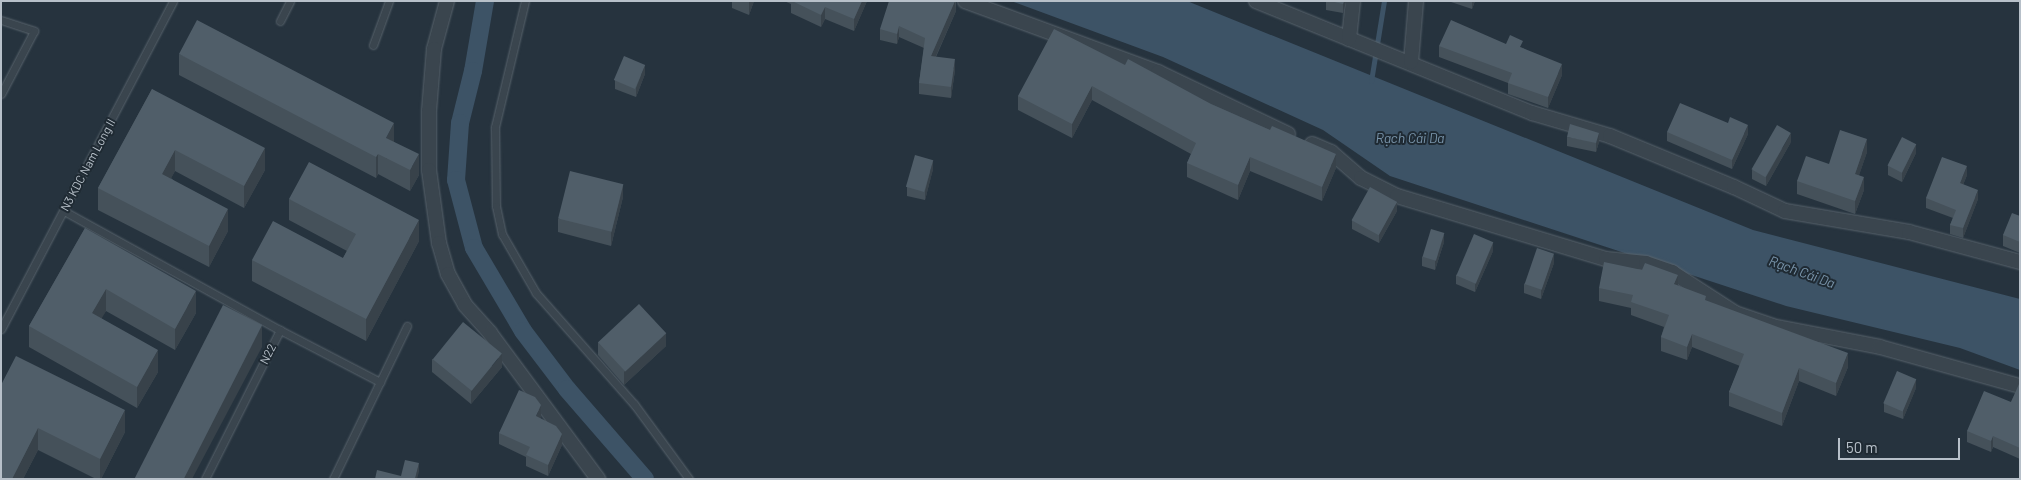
<!DOCTYPE html>
<meta charset="utf-8">
<style>
body{margin:0}
#map{position:relative;width:2021px;height:480px;overflow:hidden;background:#26333e;font-family:Barlow,sans-serif}
div>[style]{position:absolute}
.water>*{inset:0;background:#3d5366}
.stream>*{height:5px;margin:-2.5px;padding:0 2.5px;transform-origin:2.5px;border-radius:2.5px;background:#3d5366}
.canal>*{height:18px;margin:-9px;padding:0 9px;transform-origin:9px;border-radius:9px;background:#3d5366}
.roads{filter:drop-shadow(0 0 1px #58636c) drop-shadow(0 0 1px #58636c)}
.service>*{height:7px;margin:-3.5px;padding:0 3.5px;transform-origin:3.5px;border-radius:3.5px;background:#3a454e}
.minor>*{height:14px;margin:-7px;padding:0 7px;transform-origin:7px;border-radius:7px;background:#3a454e}
.wall>*{inset:0;background:#45515a}
.shaded-wall>*{inset:0;background:#38424a}
.building>*{inset:0;background:#505e69;transform-origin:0 0}
span{translate:-50% -50%;white-space:nowrap;text-align:center;line-height:1.15;-webkit-text-stroke:4px #1f2a33;paint-order:stroke}
.street-label{font-size:12px;color:#b7c0c9}
.water-label{font-size:14px;color:#7994aa;font-style:italic}
.frame{position:absolute;inset:0;border:2px solid #b7c0c9;pointer-events:none}
.scale{position:absolute;left:1838px;top:438px;width:122px;height:22px;box-sizing:border-box;border:2px solid #b7c0c9;border-top:0;padding-left:6px;font-size:15px;line-height:18px;white-space:nowrap;color:#b7c0c9;-webkit-text-stroke:4px #1f2a33;paint-order:stroke}
</style>
<div id="map">
<div class="water">
<i style="clip-path:polygon(1011px 1px,1187px 1px,1753px 230px,2020px 299px,2020px 370px,1960px 348px,1786px 306px,1390px 176px,1323px 130px,1163px 57px)"></i>
</div>
<div class="stream">
<i style="left:1371px;top:81px;width:81px;rotate:-80.8deg"></i>
</div>
<div class="canal">
<i style="left:485px;top:1px;width:71px;rotate:99.7deg"></i>
<i style="left:473px;top:71px;width:54px;rotate:104deg"></i>
<i style="left:460px;top:123px;width:57px;rotate:94deg"></i>
<i style="left:456px;top:180px;width:70px;rotate:75.2deg"></i>
<i style="left:474px;top:248px;width:96px;rotate:59.4deg"></i>
<i style="left:523px;top:331px;width:73px;rotate:52.8deg"></i>
<i style="left:567px;top:389px;width:119px;rotate:49.1deg"></i>
</div>
<div class="roads">
<div class="service">
<i style="left:525px;top:1px;width:130px;rotate:103.4deg"></i>
<i style="left:495px;top:127px;width:79px;rotate:89.3deg"></i>
<i style="left:496px;top:206px;width:29px;rotate:78deg"></i>
<i style="left:502px;top:234px;width:68px;rotate:60deg"></i>
<i style="left:536px;top:293px;width:148px;rotate:48.6deg"></i>
<i style="left:634px;top:404px;width:93px;rotate:53.7deg"></i>
<i style="left:1px;top:20px;width:35px;rotate:18deg"></i>
<i style="left:34px;top:31px;width:71px;rotate:117.6deg"></i>
<i style="left:280px;top:21px;width:22px;rotate:-63deg"></i>
<i style="left:373px;top:45px;width:47px;rotate:-70deg"></i>
<i style="left:64px;top:211px;width:247px;rotate:28.9deg"></i>
<i style="left:1px;top:329px;width:370px;rotate:-62.3deg"></i>
<i style="left:205px;top:479px;width:167px;rotate:-63.3deg"></i>
<i style="left:280px;top:330px;width:113px;rotate:27.5deg"></i>
<i style="left:333px;top:479px;width:170px;rotate:-64.2deg"></i>
</div>
<div class="minor">
<i style="left:447px;top:1px;width:50px;rotate:105.2deg"></i>
<i style="left:434px;top:49px;width:62px;rotate:94.6deg"></i>
<i style="left:429px;top:111px;width:59px;rotate:90deg"></i>
<i style="left:429px;top:170px;width:74px;rotate:82.2deg"></i>
<i style="left:439px;top:243px;width:32px;rotate:74deg"></i>
<i style="left:448px;top:274px;width:35px;rotate:61deg"></i>
<i style="left:465px;top:305px;width:38px;rotate:48deg"></i>
<i style="left:490px;top:333px;width:182px;rotate:53.5deg"></i>
<i style="left:965px;top:1px;width:206px;rotate:20.2deg"></i>
<i style="left:1158px;top:72px;width:144px;rotate:25.5deg"></i>
<i style="left:1256px;top:1px;width:298px;rotate:22.1deg"></i>
<i style="left:1532px;top:113px;width:81px;rotate:16.4deg"></i>
<i style="left:1610px;top:136px;width:134px;rotate:22.4deg"></i>
<i style="left:1734px;top:187px;width:56px;rotate:25.2deg"></i>
<i style="left:1785px;top:211px;width:126px;rotate:9.6deg"></i>
<i style="left:1909px;top:232px;width:115px;rotate:15.1deg"></i>
<i style="left:1349px;top:39px;width:38px;rotate:-84deg"></i>
<i style="left:1411px;top:62px;width:61px;rotate:-85.3deg"></i>
<i style="left:1312px;top:144px;width:21px;rotate:23deg"></i>
<i style="left:1331px;top:152px;width:40px;rotate:41deg"></i>
<i style="left:1361px;top:178px;width:40px;rotate:26.6deg"></i>
<i style="left:1397px;top:196px;width:218px;rotate:16.8deg"></i>
<i style="left:1606px;top:259px;width:40px;rotate:5.7deg"></i>
<i style="left:1646px;top:263px;width:28px;rotate:19deg"></i>
<i style="left:1672px;top:272px;width:75px;rotate:33.1deg"></i>
<i style="left:1735px;top:313px;width:39px;rotate:19deg"></i>
<i style="left:1772px;top:326px;width:110px;rotate:11deg"></i>
<i style="left:1880px;top:347px;width:145px;rotate:15.6deg"></i>
</div>
</div>
<div class="wall">
<i style="clip-path:polygon(732px 1px,754px 1px,749px 15px,732px 8px)"></i>
<i style="clip-path:polygon(784px 1px,867px 1px,854px 31px,825px 19px,821px 27px,791px 13px,791px 4px)"></i>
<i style="clip-path:polygon(956px 1px,956px 11px,936px 57px,955px 70px,951px 98px,919px 94px,919px 83px,924px 48px,899px 37px,897px 44px,880px 40px,880px 29px)"></i>
<i style="clip-path:polygon(1326px 1px,1346px 1px,1343px 13px,1326px 10px)"></i>
<i style="clip-path:polygon(1448px 1px,1475px 1px,1472px 9px)"></i>
<i style="clip-path:polygon(1506px 44px,1523px 48px,1562px 75px,1548px 108px,1508px 94px,1508px 83px,1439px 57px,1439px 46px)"></i>
<i style="clip-path:polygon(179px 54px,394px 142px,419px 175px,410px 191px,378px 174px,376px 178px,179px 75px)"></i>
<i style="clip-path:polygon(1125px 65px,1211px 104px,1270px 130px,1336px 168px,1322px 201px,1250px 171px,1238px 200px,1187px 177px,1187px 163px,1191px 154px,1092px 100px,1072px 138px,1018px 110px,1018px 96px)"></i>
<i style="clip-path:polygon(645px 74px,636px 97px,615px 89px,615px 80px)"></i>
<i style="clip-path:polygon(152px 89px,265px 170px,244px 208px,175px 171px,171px 178px,228px 231px,209px 267px,98px 210px,98px 188px)"></i>
<i style="clip-path:polygon(1667px 132px,1748px 134px,1732px 169px,1667px 141px)"></i>
<i style="clip-path:polygon(1567px 137px,1599px 142px,1596px 152px,1567px 146px)"></i>
<i style="clip-path:polygon(1791px 142px,1766px 186px,1752px 179px,1752px 170px)"></i>
<i style="clip-path:polygon(1867px 152px,1859px 175px,1864px 190px,1855px 214px,1797px 194px,1797px 181px,1829px 164px)"></i>
<i style="clip-path:polygon(1916px 153px,1902px 182px,1888px 175px,1888px 166px)"></i>
<i style="clip-path:polygon(933px 169px,925px 200px,907px 196px,907px 187px)"></i>
<i style="clip-path:polygon(1967px 175px,1963px 185px,1978px 199px,1963px 238px,1950px 234px,1950px 225px,1953px 218px,1926px 208px,1926px 198px)"></i>
<i style="clip-path:polygon(623px 197px,611px 246px,558px 232px,558px 219px)"></i>
<i style="clip-path:polygon(289px 199px,419px 241px,366px 341px,252px 281px,252px 260px,343px 258px,347px 251px,289px 220px)"></i>
<i style="clip-path:polygon(1397px 211px,1379px 243px,1352px 229px,1352px 220px)"></i>
<i style="clip-path:polygon(2020px 216px,2020px 253px,2003px 246px,2003px 235px)"></i>
<i style="clip-path:polygon(85px 228px,196px 313px,175px 350px,106px 311px,101px 318px,158px 372px,137px 408px,29px 347px,29px 326px)"></i>
<i style="clip-path:polygon(1444px 242px,1435px 270px,1422px 266px,1422px 257px)"></i>
<i style="clip-path:polygon(1493px 251px,1475px 292px,1456px 284px,1456px 275px)"></i>
<i style="clip-path:polygon(1554px 263px,1541px 299px,1524px 293px,1524px 284px)"></i>
<i style="clip-path:polygon(1678px 286px,1706px 301px,1848px 367px,1836px 396px,1799px 381px,1782px 426px,1729px 406px,1729px 392px,1740px 366px,1692px 347px,1687px 360px,1661px 351px,1661px 337px,1664px 327px,1631px 315px,1631px 308px,1599px 301px,1599px 288px)"></i>
<i style="clip-path:polygon(598px 342px,666px 346px,624px 385px,598px 355px)"></i>
<i style="clip-path:polygon(432px 359px,502px 367px,471px 404px,432px 372px)"></i>
<i style="clip-path:polygon(2020px 384px,2020px 459px,1993px 447px,1991px 452px,1967px 442px,1967px 431px,2011px 402px)"></i>
<i style="clip-path:polygon(1px 385px,125px 432px,101px 479px,96px 479px,38px 450px,23px 479px,1px 479px)"></i>
<i style="clip-path:polygon(1916px 388px,1903px 419px,1884px 412px,1884px 403px)"></i>
<i style="clip-path:polygon(541px 417px,540px 418px,562px 445px,548px 476px,526px 466px,526px 457px,499px 444px,499px 433px)"></i>
</div>
<div class="shaded-wall">
<i style="clip-path:polygon(749px 1px,754px 1px,749px 15px)"></i>
<i style="clip-path:polygon(862px 1px,867px 1px,854px 31px,854px 19px)"></i>
<i style="clip-path:polygon(955px 1px,956px 11px,931px 67px,931px 56px)"></i>
<i style="clip-path:polygon(1344px 1px,1346px 1px,1343px 13px,1343px 4px)"></i>
<i style="clip-path:polygon(1472px 1px,1475px 1px,1472px 9px)"></i>
<i style="clip-path:polygon(825px 7px,825px 19px,821px 27px,821px 15px)"></i>
<i style="clip-path:polygon(899px 26px,899px 37px,897px 44px,897px 34px)"></i>
<i style="clip-path:polygon(955px 59px,955px 70px,951px 98px,951px 87px)"></i>
<i style="clip-path:polygon(1562px 64px,1562px 75px,1548px 108px,1548px 97px)"></i>
<i style="clip-path:polygon(645px 65px,645px 74px,636px 97px,636px 88px)"></i>
<i style="clip-path:polygon(1092px 86px,1092px 100px,1072px 138px,1072px 124px)"></i>
<i style="clip-path:polygon(394px 123px,394px 144px,386px 159px,386px 138px)"></i>
<i style="clip-path:polygon(1748px 125px,1748px 134px,1732px 169px,1732px 160px)"></i>
<i style="clip-path:polygon(1599px 133px,1599px 142px,1596px 152px,1596px 143px)"></i>
<i style="clip-path:polygon(1791px 133px,1791px 142px,1766px 186px,1766px 177px)"></i>
<i style="clip-path:polygon(1867px 139px,1867px 152px,1855px 187px,1855px 174px)"></i>
<i style="clip-path:polygon(1916px 144px,1916px 153px,1902px 182px,1902px 173px)"></i>
<i style="clip-path:polygon(265px 148px,265px 170px,244px 208px,244px 186px)"></i>
<i style="clip-path:polygon(175px 150px,175px 171px,162px 195px,162px 174px)"></i>
<i style="clip-path:polygon(378px 154px,378px 174px,376px 178px,376px 157px)"></i>
<i style="clip-path:polygon(419px 154px,419px 175px,410px 191px,410px 170px)"></i>
<i style="clip-path:polygon(1336px 154px,1336px 168px,1322px 201px,1322px 187px)"></i>
<i style="clip-path:polygon(1250px 157px,1250px 171px,1238px 200px,1238px 185px)"></i>
<i style="clip-path:polygon(933px 160px,933px 169px,925px 200px,925px 191px)"></i>
<i style="clip-path:polygon(1967px 166px,1967px 175px,1960px 192px,1960px 183px)"></i>
<i style="clip-path:polygon(1864px 177px,1864px 190px,1855px 214px,1855px 201px)"></i>
<i style="clip-path:polygon(623px 184px,623px 197px,611px 246px,611px 233px)"></i>
<i style="clip-path:polygon(1978px 190px,1978px 199px,1963px 238px,1963px 228px)"></i>
<i style="clip-path:polygon(1397px 202px,1397px 211px,1379px 243px,1379px 234px)"></i>
<i style="clip-path:polygon(228px 209px,228px 231px,209px 267px,209px 246px)"></i>
<i style="clip-path:polygon(419px 220px,419px 241px,366px 341px,366px 319px)"></i>
<i style="clip-path:polygon(1444px 233px,1444px 242px,1435px 270px,1435px 261px)"></i>
<i style="clip-path:polygon(1493px 242px,1493px 251px,1475px 292px,1475px 283px)"></i>
<i style="clip-path:polygon(1554px 254px,1554px 263px,1541px 299px,1541px 290px)"></i>
<i style="clip-path:polygon(1678px 275px,1678px 288px,1674px 284px)"></i>
<i style="clip-path:polygon(106px 289px,106px 311px,92px 335px,92px 313px)"></i>
<i style="clip-path:polygon(196px 291px,196px 313px,175px 350px,175px 329px)"></i>
<i style="clip-path:polygon(262px 325px,262px 347px,192px 479px,181px 479px)"></i>
<i style="clip-path:polygon(666px 333px,666px 346px,624px 385px,624px 372px)"></i>
<i style="clip-path:polygon(1692px 334px,1692px 347px,1687px 360px,1687px 347px)"></i>
<i style="clip-path:polygon(158px 350px,158px 372px,137px 408px,137px 387px)"></i>
<i style="clip-path:polygon(1848px 353px,1848px 367px,1836px 396px,1836px 383px)"></i>
<i style="clip-path:polygon(502px 354px,502px 367px,471px 404px,471px 391px)"></i>
<i style="clip-path:polygon(1799px 368px,1799px 381px,1782px 426px,1782px 413px)"></i>
<i style="clip-path:polygon(1916px 379px,1916px 388px,1903px 419px,1903px 410px)"></i>
<i style="clip-path:polygon(541px 405px,541px 417px,536px 428px,536px 416px)"></i>
<i style="clip-path:polygon(125px 410px,125px 432px,101px 479px,100px 479px,100px 459px)"></i>
<i style="clip-path:polygon(38px 428px,38px 450px,23px 479px,12px 479px)"></i>
<i style="clip-path:polygon(562px 434px,562px 445px,548px 476px,548px 465px)"></i>
<i style="clip-path:polygon(1993px 436px,1993px 447px,1991px 452px,1991px 441px)"></i>
<i style="clip-path:polygon(419px 463px,419px 472px,417px 479px,415px 479px)"></i>
</div>
<div class="building">
<i style="clip-path:polygon(792px 1px,862px 1px,854px 19px,825px 7px,821px 15px)"></i>
<i style="clip-path:polygon(889px 1px,955px 1px,931px 56px,955px 59px,951px 87px,919px 83px,925px 38px,899px 26px,897px 34px,880px 29px)"></i>
<i style="clip-path:polygon(1330px 1px,1344px 1px,1343px 4px)"></i>
<i style="clip-path:polygon(197px 20px,394px 123px,386px 138px,419px 154px,410px 170px,378px 154px,376px 157px,179px 54px)"></i>
<i style="clip-path:polygon(1451px 20px,1506px 44px,1510px 35px,1523px 41px,1520px 47px,1562px 64px,1548px 97px,1508px 83px,1512px 73px,1439px 46px)"></i>
<i style="clip-path:polygon(1054px 29px,1125px 65px,1128px 59px,1211px 104px,1270px 130px,1272px 126px,1336px 154px,1322px 187px,1250px 157px,1238px 185px,1187px 163px,1196px 143px,1092px 86px,1072px 124px,1018px 96px)"></i>
<i style="left:624px;top:56px;width:23px;height:26px;rotate:23deg"></i>
<i style="clip-path:polygon(152px 89px,265px 148px,244px 186px,175px 150px,162px 174px,228px 209px,209px 246px,98px 188px)"></i>
<i style="clip-path:polygon(1680px 103px,1728px 123px,1730px 117px,1748px 125px,1732px 160px,1667px 132px)"></i>
<i style="clip-path:polygon(1570px 124px,1599px 133px,1596px 143px,1567px 137px)"></i>
<i style="left:1777px;top:125px;width:16px;height:51px;rotate:30deg"></i>
<i style="clip-path:polygon(1840px 130px,1867px 139px,1855px 174px,1864px 177px,1855px 201px,1797px 181px,1806px 156px,1829px 164px)"></i>
<i style="left:1902px;top:137px;width:16px;height:32px;rotate:27deg"></i>
<i style="left:915px;top:155px;width:19px;height:33px;rotate:16deg"></i>
<i style="clip-path:polygon(1942px 157px,1967px 166px,1960px 183px,1978px 190px,1963px 228px,1950px 225px,1956px 210px,1926px 198px)"></i>
<i style="clip-path:polygon(309px 162px,419px 220px,366px 319px,252px 260px,273px 221px,343px 258px,356px 234px,289px 199px)"></i>
<i style="left:570px;top:171px;width:55px;height:49px;rotate:14deg"></i>
<i style="left:1370px;top:187px;width:31px;height:38px;rotate:29deg"></i>
<i style="clip-path:polygon(2012px 213px,2020px 216px,2020px 242px,2003px 235px)"></i>
<i style="clip-path:polygon(85px 228px,196px 291px,175px 329px,106px 289px,92px 313px,158px 350px,137px 387px,29px 326px)"></i>
<i style="left:1431px;top:229px;width:14px;height:29px;rotate:17deg"></i>
<i style="left:1474px;top:234px;width:21px;height:45px;rotate:23deg"></i>
<i style="left:1537px;top:248px;width:18px;height:38px;rotate:19deg"></i>
<i style="clip-path:polygon(1604px 262px,1642px 270px,1645px 263px,1678px 275px,1674px 284px,1706px 296px,1705px 300px,1848px 353px,1836px 383px,1799px 368px,1782px 413px,1729px 392px,1744px 354px,1692px 334px,1687px 347px,1661px 337px,1669px 315px,1631px 302px,1633px 295px,1599px 288px)"></i>
<i style="left:639px;top:304px;width:40px;height:56px;rotate:47deg"></i>
<i style="left:223px;top:305px;width:44px;height:197px;rotate:27deg"></i>
<i style="left:463px;top:322px;width:50px;height:48px;rotate:39deg"></i>
<i style="clip-path:polygon(16px 356px,125px 410px,100px 459px,38px 428px,12px 479px,1px 479px,1px 385px)"></i>
<i style="left:1897px;top:371px;width:21px;height:35px;rotate:23deg"></i>
<i style="clip-path:polygon(2019px 384px,2020px 384px,2020px 448px,1993px 436px,1991px 441px,1967px 431px,1984px 391px,2011px 402px)"></i>
<i style="clip-path:polygon(519px 390px,535px 397px,541px 405px,536px 416px,556px 426px,562px 434px,548px 465px,526px 455px,530px 447px,499px 433px)"></i>
<i style="clip-path:polygon(405px 460px,419px 463px,415px 479px,375px 479px,377px 470px,401px 476px)"></i>
</div>
<div class="street-label">
<span style="left:88px;top:165px;rotate:-62deg">N3 KDC Nam Long II</span>
<span style="left:268px;top:354px;rotate:-63deg">N22</span>
</div>
<div class="water-label">
<span style="left:1410px;top:138px">Rạch Cái Da</span>
<span style="left:1802px;top:272px;rotate:20deg">Rạch Cái Da</span>
</div>
<div class="frame"></div>
<div class="scale">50 m</div>
</div>
